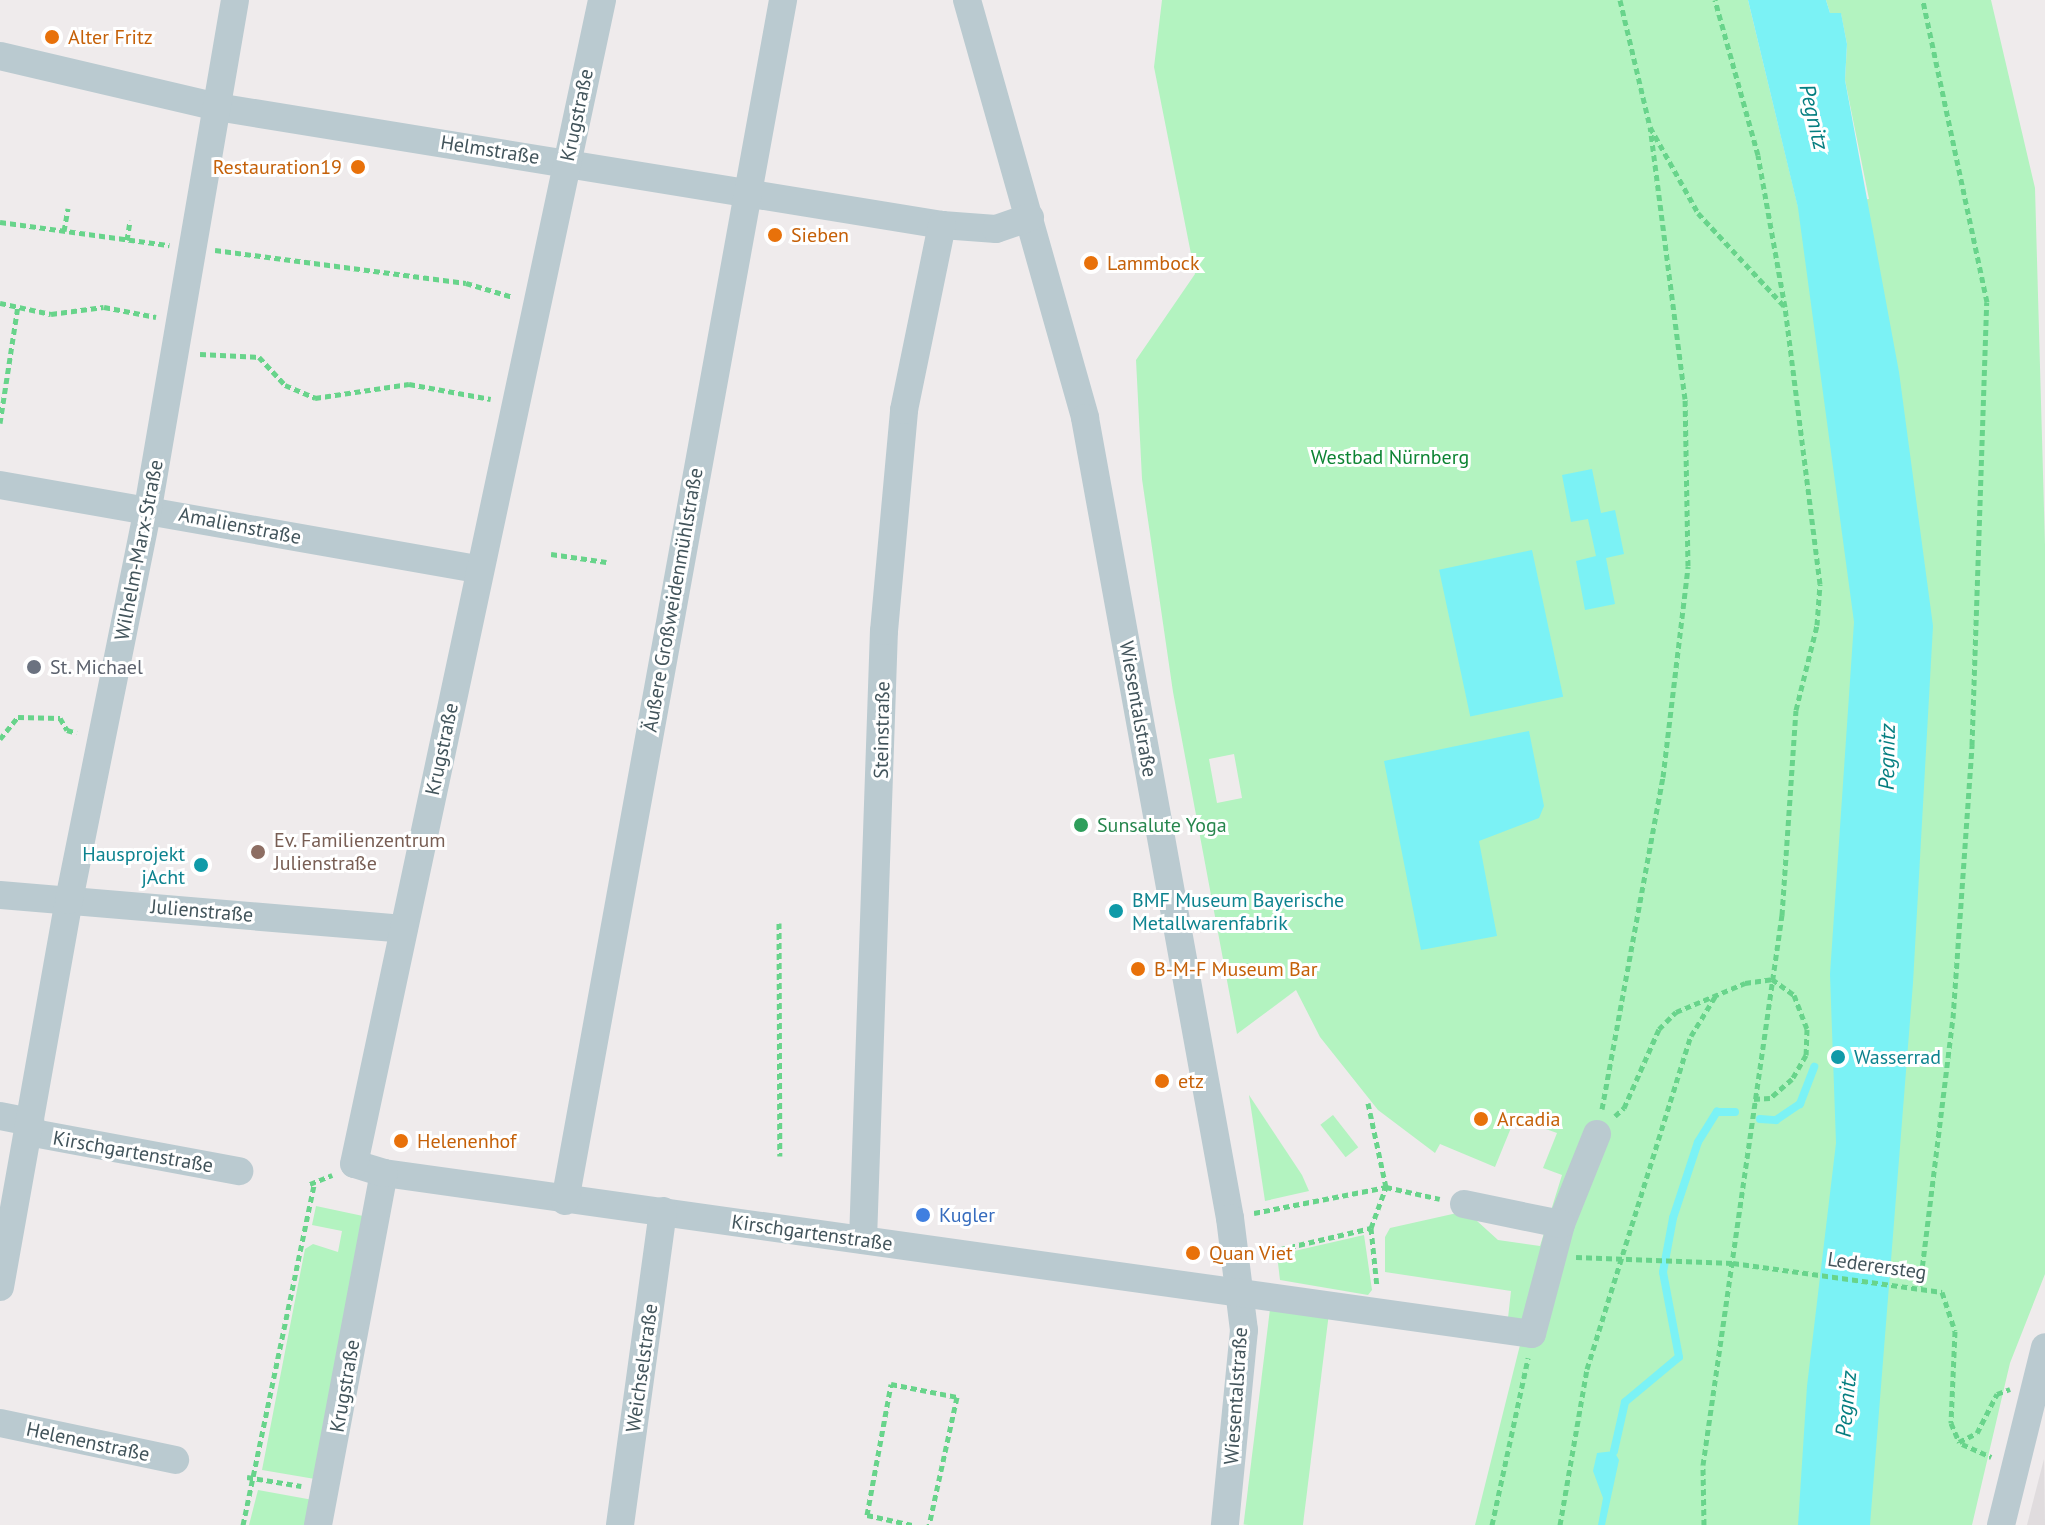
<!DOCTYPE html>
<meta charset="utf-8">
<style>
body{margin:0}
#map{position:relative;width:2045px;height:1525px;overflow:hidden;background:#efebec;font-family:"PT Sans",sans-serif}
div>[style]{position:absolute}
.education>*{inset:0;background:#e0dcde}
.green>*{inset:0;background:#b3f3c0;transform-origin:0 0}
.water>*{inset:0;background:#7bf2f5;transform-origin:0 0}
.stream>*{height:8px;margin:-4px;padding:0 4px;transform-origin:4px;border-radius:4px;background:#7bf2f5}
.path>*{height:5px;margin-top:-2.5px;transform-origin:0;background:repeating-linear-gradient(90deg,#68d48b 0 6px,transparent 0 10px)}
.minor>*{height:28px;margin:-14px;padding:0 14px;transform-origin:14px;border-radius:14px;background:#bacad0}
.dots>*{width:22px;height:22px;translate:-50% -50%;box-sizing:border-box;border:4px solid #fff;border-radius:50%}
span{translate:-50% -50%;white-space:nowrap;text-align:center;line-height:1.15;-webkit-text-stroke:6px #fff;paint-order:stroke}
.food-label{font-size:20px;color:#c56008}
.left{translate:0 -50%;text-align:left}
.right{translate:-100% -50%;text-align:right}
.street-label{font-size:20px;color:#42545b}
.park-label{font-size:20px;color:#0c8332}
.worship-label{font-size:20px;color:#5b616d}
.leisure-label{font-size:20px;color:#27864d}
.education-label{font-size:20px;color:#785e54}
.culture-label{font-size:20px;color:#0d838f}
.shop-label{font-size:20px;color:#366cbe}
.water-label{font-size:22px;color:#057e80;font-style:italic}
</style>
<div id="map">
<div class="education">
<i style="clip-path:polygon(2044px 1459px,2045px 1525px,2027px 1525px)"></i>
</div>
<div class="green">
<i style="clip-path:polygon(evenodd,1162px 0,1748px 0,1798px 207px,1869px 199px,1845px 80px,1847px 44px,1841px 14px,1830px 13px,1826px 0,1991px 0,2035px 188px,2045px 545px,2045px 1274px,2010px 1363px,1972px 1525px,1475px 1525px,1526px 1321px,1508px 1318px,1511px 1291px,1385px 1272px,1385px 1237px,1390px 1228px,1466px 1211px,1498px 1240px,1540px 1246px,1562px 1175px,1543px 1168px,1557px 1133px,1515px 1118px,1495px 1167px,1440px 1144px,1435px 1153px,1378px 1110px,1320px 1037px,1296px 990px,1237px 1034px,1173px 692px,1142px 479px,1136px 360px,1195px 274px,1154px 67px,1162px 0,1234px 754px,1242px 798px,1217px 803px,1209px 759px,1234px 754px)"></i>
<i style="clip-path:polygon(1249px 1095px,1302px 1175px,1309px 1191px,1265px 1201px)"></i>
<i style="left:1333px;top:1115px;width:41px;height:16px;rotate:52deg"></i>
<i style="clip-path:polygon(316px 1206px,363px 1216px,315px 1479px,262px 1470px,305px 1249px,313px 1244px,338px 1252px,342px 1231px,312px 1225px)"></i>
<i style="clip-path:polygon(1364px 1235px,1372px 1290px,1368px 1295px,1280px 1280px,1277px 1255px)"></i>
<i style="left:1270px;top:1309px;width:59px;height:217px;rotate:7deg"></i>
<i style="clip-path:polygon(258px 1490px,313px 1500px,307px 1525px,249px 1525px)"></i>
</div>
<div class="water">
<i style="clip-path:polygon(1748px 0,1826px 0,1830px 13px,1841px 13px,1847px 44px,1845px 80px,1899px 372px,1933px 626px,1913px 983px,1870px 1525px,1798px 1525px,1807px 1386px,1836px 1143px,1830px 974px,1854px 622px,1798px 208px)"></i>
<i style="clip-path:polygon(1592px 469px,1601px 513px,1615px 510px,1624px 554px,1606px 558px,1615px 604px,1585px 610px,1576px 561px,1596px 556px,1588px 519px,1571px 522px,1562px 475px)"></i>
<i style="left:1532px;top:550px;width:150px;height:95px;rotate:78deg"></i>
<i style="clip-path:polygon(1529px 731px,1544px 806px,1539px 818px,1479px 841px,1497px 936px,1421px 950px,1384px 761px)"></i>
<i style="clip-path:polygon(1614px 1451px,1619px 1460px,1605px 1525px,1598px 1525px,1603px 1498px,1593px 1471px,1597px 1453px)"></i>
</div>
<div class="stream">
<i style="left:1760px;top:1119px;width:16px;rotate:4deg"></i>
<i style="left:1776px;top:1120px;width:29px;rotate:-34deg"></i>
<i style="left:1800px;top:1104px;width:40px;rotate:-69deg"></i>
<i style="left:1614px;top:1451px;width:50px;rotate:-77.3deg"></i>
<i style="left:1625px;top:1402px;width:70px;rotate:-39.8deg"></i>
<i style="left:1679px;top:1357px;width:86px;rotate:-100.7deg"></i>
<i style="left:1663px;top:1272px;width:55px;rotate:-79.5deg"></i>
<i style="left:1673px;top:1218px;width:80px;rotate:-71.8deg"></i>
<i style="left:1698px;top:1142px;width:36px;rotate:-58deg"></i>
<i style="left:1717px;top:1112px;width:18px"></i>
</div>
<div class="path">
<i style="left:1620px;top:0;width:130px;rotate:76.7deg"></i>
<i style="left:1650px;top:127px;width:98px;rotate:60.8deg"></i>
<i style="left:1698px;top:213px;width:127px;rotate:47.2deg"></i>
<i style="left:0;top:222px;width:171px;rotate:7.8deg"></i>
<i style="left:64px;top:231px;width:23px;rotate:-80deg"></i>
<i style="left:127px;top:240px;width:20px;rotate:-81deg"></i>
<i style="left:215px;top:250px;width:253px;rotate:7.5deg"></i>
<i style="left:466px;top:283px;width:49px;rotate:16.6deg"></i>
<i style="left:0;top:303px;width:52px;rotate:12.2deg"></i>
<i style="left:51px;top:314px;width:53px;rotate:-7.5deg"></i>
<i style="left:104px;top:307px;width:53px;rotate:10.9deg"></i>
<i style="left:200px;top:354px;width:59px;rotate:2.9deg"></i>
<i style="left:259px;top:357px;width:38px;rotate:47deg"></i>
<i style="left:285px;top:385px;width:33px;rotate:23deg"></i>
<i style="left:315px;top:398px;width:95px;rotate:-8.5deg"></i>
<i style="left:409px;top:384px;width:83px;rotate:10.4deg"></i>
<i style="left:0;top:423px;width:119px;rotate:-81.3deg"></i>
<i style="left:551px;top:554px;width:56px;rotate:8.3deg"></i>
<i style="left:0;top:739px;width:28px;rotate:-51deg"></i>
<i style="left:18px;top:717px;width:42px;rotate:1.4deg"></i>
<i style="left:60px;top:718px;width:14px;rotate:60deg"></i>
<i style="left:67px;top:730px;width:10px;rotate:17deg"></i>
<i style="left:779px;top:923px;width:233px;rotate:89.8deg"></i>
<i style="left:1602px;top:1109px;width:338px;rotate:-79.6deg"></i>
<i style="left:1663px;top:777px;width:212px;rotate:-83.2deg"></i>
<i style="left:1688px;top:566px;width:167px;rotate:-91deg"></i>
<i style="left:1685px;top:399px;width:274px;rotate:-97.3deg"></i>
<i style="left:1615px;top:1116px;width:12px;rotate:-42deg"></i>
<i style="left:1624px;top:1108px;width:86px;rotate:-66.1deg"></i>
<i style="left:1659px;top:1029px;width:24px;rotate:-45deg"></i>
<i style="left:1676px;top:1012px;width:75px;rotate:-22.8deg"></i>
<i style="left:1745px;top:983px;width:27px;rotate:-8deg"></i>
<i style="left:1772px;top:979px;width:27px;rotate:36deg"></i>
<i style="left:1794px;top:995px;width:36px;rotate:69deg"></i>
<i style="left:1807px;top:1029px;width:26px;rotate:92deg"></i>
<i style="left:1806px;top:1055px;width:28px;rotate:120deg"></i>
<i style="left:1792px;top:1079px;width:29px;rotate:139deg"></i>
<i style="left:1770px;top:1098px;width:18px;rotate:177deg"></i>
<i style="left:310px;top:1184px;width:24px;rotate:-22deg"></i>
<i style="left:1254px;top:1213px;width:135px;rotate:-11.1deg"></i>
<i style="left:1386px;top:1187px;width:86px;rotate:-102.1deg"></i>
<i style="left:1371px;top:1228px;width:59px;rotate:84.2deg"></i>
<i style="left:1260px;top:1254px;width:114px;rotate:-13.2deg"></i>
<i style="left:1371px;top:1228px;width:44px;rotate:-69.9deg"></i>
<i style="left:1386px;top:1187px;width:55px;rotate:12.5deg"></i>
<i style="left:1576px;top:1257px;width:157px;rotate:2.2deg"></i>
<i style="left:1733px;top:1263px;width:211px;rotate:7.9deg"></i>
<i style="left:1942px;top:1292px;width:41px;rotate:71.6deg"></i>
<i style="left:1955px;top:1331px;width:92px;rotate:92.5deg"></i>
<i style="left:1951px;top:1423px;width:21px;rotate:67deg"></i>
<i style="left:1959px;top:1442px;width:20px;rotate:-27deg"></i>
<i style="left:1977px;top:1433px;width:44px;rotate:-62.9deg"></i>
<i style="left:1997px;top:1394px;width:14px;rotate:-21deg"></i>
<i style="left:1920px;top:1286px;width:270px;rotate:-83deg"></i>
<i style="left:1953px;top:1018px;width:274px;rotate:-86deg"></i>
<i style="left:1972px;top:745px;width:443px;rotate:-88.1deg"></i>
<i style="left:1987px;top:302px;width:309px;rotate:-102deg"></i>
<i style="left:1962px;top:1444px;width:32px;rotate:24deg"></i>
<i style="left:247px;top:1477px;width:55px;rotate:9.5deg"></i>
<i style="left:243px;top:1525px;width:347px;rotate:-78.2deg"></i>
<i style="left:912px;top:1525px;width:46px;rotate:-167.5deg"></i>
<i style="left:867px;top:1515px;width:133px;rotate:-79.6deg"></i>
<i style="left:891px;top:1384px;width:67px;rotate:11.1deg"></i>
<i style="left:957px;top:1397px;width:131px;rotate:102.3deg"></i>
<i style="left:1492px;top:1525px;width:171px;rotate:-77.8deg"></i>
<i style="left:1560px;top:1525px;width:158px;rotate:-80.2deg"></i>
<i style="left:1587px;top:1369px;width:349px;rotate:-72.7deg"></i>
<i style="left:1691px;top:1036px;width:48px;rotate:-58.6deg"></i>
<i style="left:1704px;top:1525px;width:60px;rotate:-91deg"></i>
<i style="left:1703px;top:1465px;width:556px;rotate:-81.83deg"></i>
<i style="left:1782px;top:915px;width:205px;rotate:-86.1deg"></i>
<i style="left:1796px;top:710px;width:88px;rotate:-76.1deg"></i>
<i style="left:1817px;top:625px;width:41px;rotate:-85.8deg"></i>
<i style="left:1820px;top:584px;width:279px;rotate:-97.2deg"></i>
<i style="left:1785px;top:307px;width:154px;rotate:-100.1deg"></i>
<i style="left:1758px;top:155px;width:161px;rotate:-105.5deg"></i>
</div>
<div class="minor">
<i style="left:967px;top:0;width:434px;rotate:74.2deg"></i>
<i style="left:1085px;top:418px;width:813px;rotate:79.73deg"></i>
<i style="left:1230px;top:1218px;width:113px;rotate:82.9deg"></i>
<i style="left:1244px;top:1330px;width:196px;rotate:95.6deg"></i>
<i style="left:0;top:56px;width:223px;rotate:13.2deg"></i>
<i style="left:217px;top:107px;width:735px;rotate:9.24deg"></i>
<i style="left:942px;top:225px;width:54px;rotate:4.2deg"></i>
<i style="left:996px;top:229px;width:36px;rotate:-19deg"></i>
<i style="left:0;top:485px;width:487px;rotate:10deg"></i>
<i style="left:0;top:895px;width:405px;rotate:4.8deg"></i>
<i style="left:0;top:1116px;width:31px;rotate:11deg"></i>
<i style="left:28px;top:1132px;width:215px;rotate:10.5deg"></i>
<i style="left:384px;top:1173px;width:1159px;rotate:7.98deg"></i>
<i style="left:1532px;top:1334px;width:114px;rotate:-75.2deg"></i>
<i style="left:1561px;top:1224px;width:97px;rotate:-68.2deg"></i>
<i style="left:565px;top:1201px;width:1221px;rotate:-79.71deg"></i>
<i style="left:1464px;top:1204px;width:99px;rotate:11.7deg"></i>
<i style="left:863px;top:1240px;width:609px;rotate:-88.03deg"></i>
<i style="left:884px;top:631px;width:222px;rotate:-84.8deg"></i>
<i style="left:904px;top:410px;width:189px;rotate:-78.4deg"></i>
<i style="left:0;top:1287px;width:393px;rotate:-79.9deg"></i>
<i style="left:69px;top:900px;width:400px;rotate:-78.6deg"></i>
<i style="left:148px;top:508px;width:515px;rotate:-80.28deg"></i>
<i style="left:0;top:1423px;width:179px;rotate:11.9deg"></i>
<i style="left:318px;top:1525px;width:358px;rotate:-79.4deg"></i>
<i style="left:384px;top:1173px;width:31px;rotate:-163deg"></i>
<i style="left:354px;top:1164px;width:1190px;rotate:-77.97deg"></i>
<i style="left:620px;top:1525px;width:317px;rotate:-82.2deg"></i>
<i style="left:2001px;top:1525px;width:183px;rotate:-76.1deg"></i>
</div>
<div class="dots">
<i style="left:52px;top:37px;background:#e8710a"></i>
<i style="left:358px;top:167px;background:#e8710a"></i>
<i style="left:775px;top:235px;background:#e8710a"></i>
<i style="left:1091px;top:263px;background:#e8710a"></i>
<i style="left:34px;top:667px;background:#6b7280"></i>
<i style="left:1081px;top:825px;background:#2e9e5b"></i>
<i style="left:258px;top:852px;background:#8d6e63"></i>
<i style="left:201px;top:865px;background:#0f9aa8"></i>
<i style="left:1116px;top:911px;background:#0f9aa8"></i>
<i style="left:1138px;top:969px;background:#e8710a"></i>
<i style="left:1838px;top:1057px;background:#0f9aa8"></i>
<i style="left:1162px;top:1081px;background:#e8710a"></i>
<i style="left:1481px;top:1119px;background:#e8710a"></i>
<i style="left:401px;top:1141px;background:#e8710a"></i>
<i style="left:923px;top:1215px;background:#3f7fe0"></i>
<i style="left:1193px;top:1253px;background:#e8710a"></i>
</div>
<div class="food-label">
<span class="left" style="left:68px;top:37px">Alter Fritz</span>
<span class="right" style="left:342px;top:167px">Restauration19</span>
<span class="left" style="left:791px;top:235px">Sieben</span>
<span class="left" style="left:1107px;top:263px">Lammbock</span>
<span class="left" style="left:1154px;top:969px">B-M-F Museum Bar</span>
<span class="left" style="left:1178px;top:1081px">etz</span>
<span class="left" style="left:1497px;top:1119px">Arcadia</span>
<span class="left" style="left:417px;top:1141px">Helenenhof</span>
<span class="left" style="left:1209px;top:1253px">Quan Viet</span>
</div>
<div class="street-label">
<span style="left:577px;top:115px;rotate:-78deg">Krugstraße</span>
<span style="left:490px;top:150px;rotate:9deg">Helmstraße</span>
<span style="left:240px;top:526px;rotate:11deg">Amalienstraße</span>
<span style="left:139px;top:550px;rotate:-79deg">Wilhelm-Marx-Straße</span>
<span style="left:673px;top:600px;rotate:-80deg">Äußere Großweidenmühlstraße</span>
<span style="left:1138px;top:709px;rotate:80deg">Wiesentalstraße</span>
<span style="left:882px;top:730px;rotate:-89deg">Steinstraße</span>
<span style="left:442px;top:749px;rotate:-78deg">Krugstraße</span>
<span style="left:202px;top:911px;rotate:5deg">Julienstraße</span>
<span style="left:133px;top:1152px;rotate:10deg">Kirschgartenstraße</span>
<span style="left:812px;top:1233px;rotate:8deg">Kirschgartenstraße</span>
<span style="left:1877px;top:1266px;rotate:8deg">Lederersteg</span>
<span style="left:642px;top:1368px;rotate:-82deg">Weichselstraße</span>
<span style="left:345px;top:1386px;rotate:-80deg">Krugstraße</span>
<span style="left:1236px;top:1396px;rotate:-86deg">Wiesentalstraße</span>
<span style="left:88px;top:1442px;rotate:12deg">Helenenstraße</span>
</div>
<div class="park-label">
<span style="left:1390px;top:457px">Westbad Nürnberg</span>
</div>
<div class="worship-label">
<span class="left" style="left:50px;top:667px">St. Michael</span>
</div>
<div class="leisure-label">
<span class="left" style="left:1097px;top:825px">Sunsalute Yoga</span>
</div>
<div class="education-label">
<span class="left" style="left:274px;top:852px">Ev. Familienzentrum<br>Julienstraße</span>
</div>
<div class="culture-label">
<span class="right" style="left:185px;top:866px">Hausprojekt<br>jAcht</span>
<span class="left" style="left:1132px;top:912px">BMF Museum Bayerische<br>Metallwarenfabrik</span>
<span class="left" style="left:1854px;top:1057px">Wasserrad</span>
</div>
<div class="shop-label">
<span class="left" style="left:939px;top:1215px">Kugler</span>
</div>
<div class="water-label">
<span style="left:1814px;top:117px;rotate:77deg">Pegnitz</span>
<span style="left:1887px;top:757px;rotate:-89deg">Pegnitz</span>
<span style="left:1846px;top:1404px;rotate:-85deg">Pegnitz</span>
</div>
</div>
